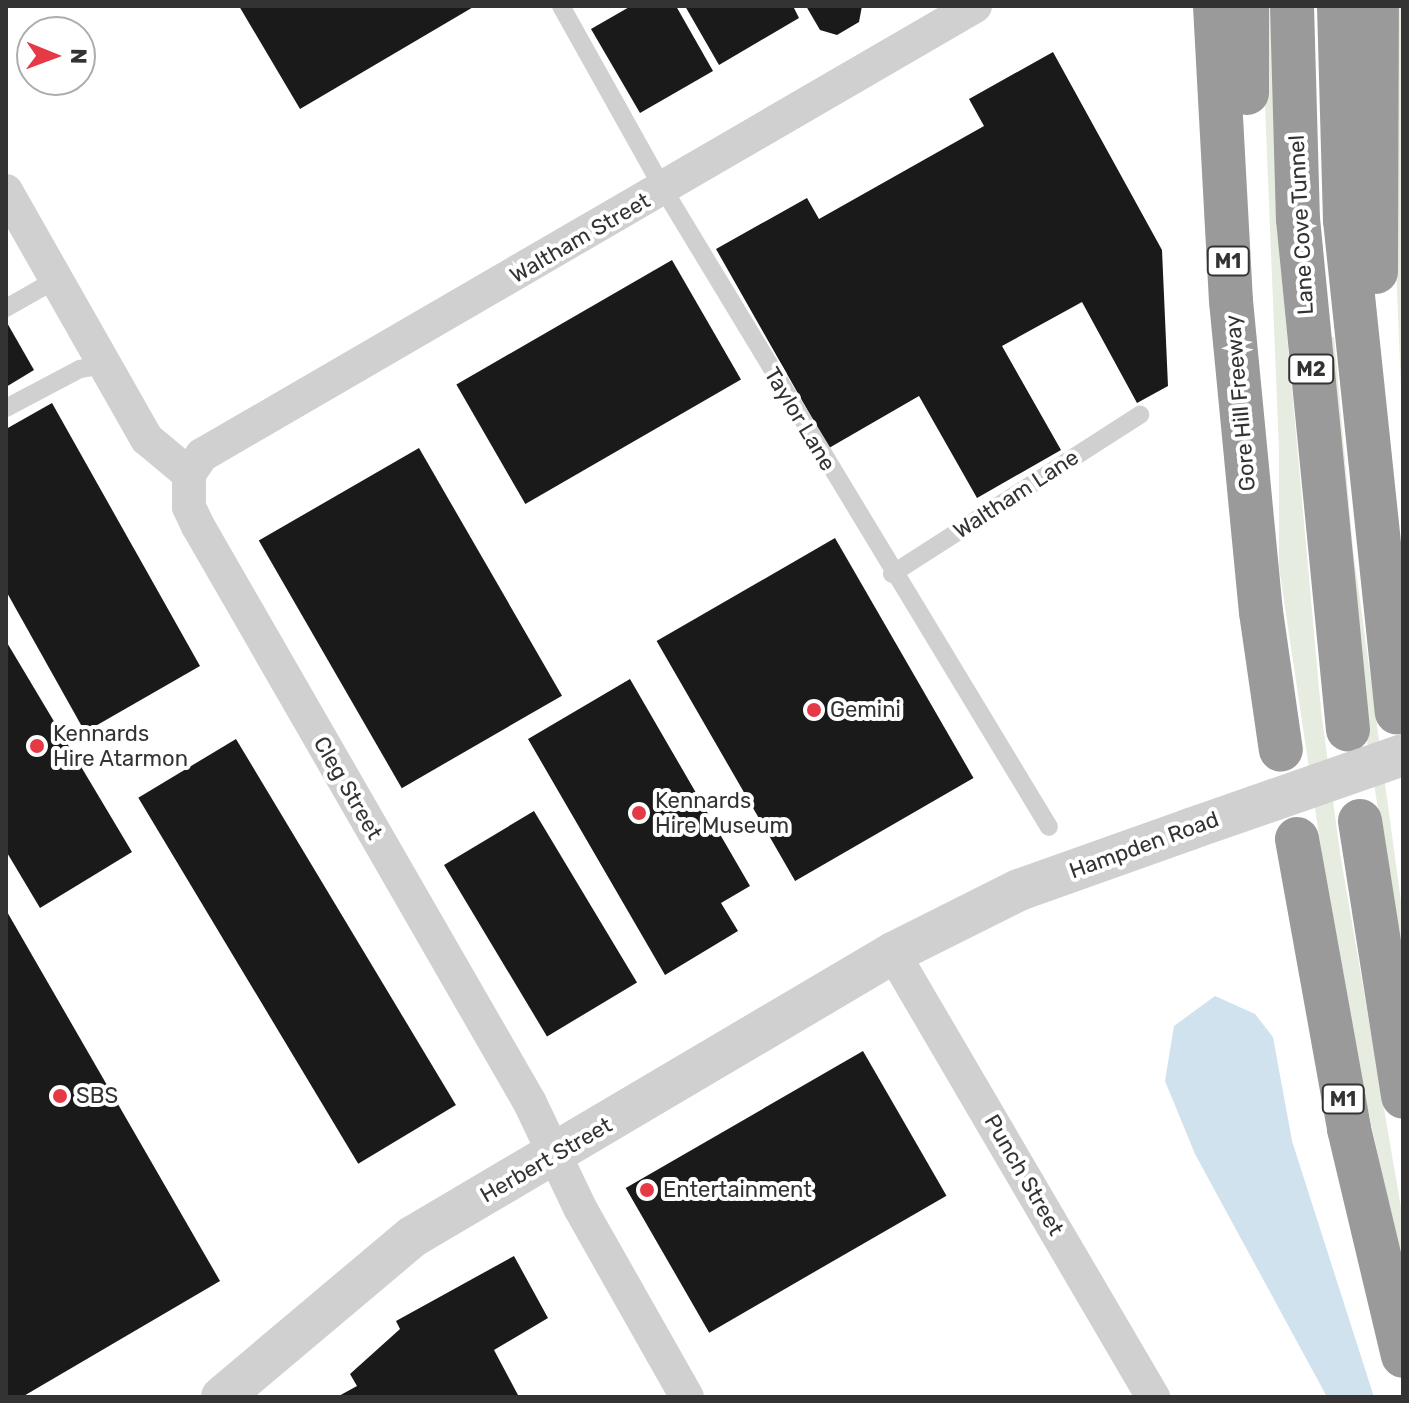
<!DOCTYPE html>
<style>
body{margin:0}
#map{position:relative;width:1409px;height:1403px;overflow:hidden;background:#fff;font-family:Rubik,sans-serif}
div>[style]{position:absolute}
.green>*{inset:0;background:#e6ecdf}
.water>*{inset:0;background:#cfe2ee}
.building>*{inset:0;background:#1a1a1a;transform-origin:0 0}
.service>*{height:18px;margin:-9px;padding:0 9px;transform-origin:9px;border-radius:9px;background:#d0d0d0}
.minor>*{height:34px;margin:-17px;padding:0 17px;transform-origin:17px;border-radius:17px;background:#d0d0d0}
.tertiary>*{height:42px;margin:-21px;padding:0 21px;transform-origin:21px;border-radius:21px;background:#d0d0d0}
.motorway>*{height:44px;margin:-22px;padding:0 22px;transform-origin:22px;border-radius:22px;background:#9a9a9a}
.tertiary-bridge>*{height:42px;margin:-21px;padding:0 21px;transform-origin:21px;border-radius:21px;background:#d0d0d0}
.dots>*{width:22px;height:22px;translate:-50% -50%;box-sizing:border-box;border:4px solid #fff;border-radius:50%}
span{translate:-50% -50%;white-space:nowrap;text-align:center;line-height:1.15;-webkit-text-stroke:8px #fff;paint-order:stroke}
.shield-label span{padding:2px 6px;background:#fff;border:2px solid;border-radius:6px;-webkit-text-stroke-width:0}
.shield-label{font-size:20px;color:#333;font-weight:700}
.street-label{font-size:22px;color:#333}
.poi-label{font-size:22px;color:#333}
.left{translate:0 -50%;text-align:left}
.frame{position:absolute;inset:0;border:8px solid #333;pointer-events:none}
.north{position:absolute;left:16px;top:16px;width:80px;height:80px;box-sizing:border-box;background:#fff;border:2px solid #adadad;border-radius:50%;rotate:91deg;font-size:22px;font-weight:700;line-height:32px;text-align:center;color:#333}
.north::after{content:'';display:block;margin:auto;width:28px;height:36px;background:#e63946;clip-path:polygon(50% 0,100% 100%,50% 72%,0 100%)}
</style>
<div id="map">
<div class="green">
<i style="clip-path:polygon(1261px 6px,1273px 6px,1280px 258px,1321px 710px,1340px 853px,1403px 1219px,1403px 1271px,1342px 989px,1279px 567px,1279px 450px)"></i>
<i style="clip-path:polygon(1396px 6px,1403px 6px,1403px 435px,1395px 241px)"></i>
<i style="clip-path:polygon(1330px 337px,1334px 337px,1353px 549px,1403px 916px,1403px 965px,1362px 709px)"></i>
</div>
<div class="water">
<i style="clip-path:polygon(1215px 996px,1255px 1014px,1273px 1037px,1292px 1141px,1374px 1397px,1327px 1397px,1195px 1154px,1165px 1081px,1174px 1026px)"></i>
</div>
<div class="building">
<i style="clip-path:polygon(239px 6px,475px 6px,300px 109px)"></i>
<i style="clip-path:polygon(631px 6px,676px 6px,713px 71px,640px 113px,591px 29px)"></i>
<i style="clip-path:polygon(685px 6px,793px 6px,799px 18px,719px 65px)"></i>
<i style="clip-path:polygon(806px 6px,862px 6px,859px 22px,837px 35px,820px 30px)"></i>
<i style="clip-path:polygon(1053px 52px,1162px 250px,1168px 386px,1137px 403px,1082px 302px,1002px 346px,1061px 450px,977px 498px,919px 396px,829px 448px,716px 249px,807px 198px,819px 219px,984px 126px,969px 99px)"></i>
<i style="left:672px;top:260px;width:138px;height:249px;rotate:60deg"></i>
<i style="clip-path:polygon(6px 321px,34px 370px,6px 387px)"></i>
<i style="clip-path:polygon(52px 403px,200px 666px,85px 732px,6px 591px,6px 429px)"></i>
<i style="left:419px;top:448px;width:286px;height:185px;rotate:60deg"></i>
<i style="left:835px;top:538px;width:277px;height:206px;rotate:60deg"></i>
<i style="clip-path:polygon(6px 641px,132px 852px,40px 908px,6px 851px)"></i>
<i style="clip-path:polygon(630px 679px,750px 886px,721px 903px,738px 931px,665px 975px,528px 739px)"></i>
<i style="left:236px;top:739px;width:427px;height:114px;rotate:59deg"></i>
<i style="left:534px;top:811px;width:200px;height:105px;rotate:59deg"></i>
<i style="clip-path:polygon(6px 910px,220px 1281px,22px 1397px,6px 1397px)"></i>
<i style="left:863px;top:1051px;width:167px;height:274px;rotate:60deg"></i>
<i style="clip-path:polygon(514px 1256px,548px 1318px,494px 1350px,519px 1397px,337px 1397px,357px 1386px,350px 1374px,400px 1329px,396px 1321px)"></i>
</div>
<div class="service">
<i style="left:561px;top:6px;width:211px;rotate:60.8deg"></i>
<i style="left:664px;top:190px;width:744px;rotate:58.85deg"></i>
<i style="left:6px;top:308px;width:59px;rotate:-29.6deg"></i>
<i style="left:6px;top:408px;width:84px;rotate:-27.8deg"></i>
<i style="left:80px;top:369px;width:26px;rotate:-9deg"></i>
<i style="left:892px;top:574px;width:295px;rotate:-32.7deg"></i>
</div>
<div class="minor">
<i style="left:6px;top:191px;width:285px;rotate:60.4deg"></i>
<i style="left:147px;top:439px;width:55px;rotate:39.8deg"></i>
<i style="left:189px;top:474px;width:33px;rotate:90deg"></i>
<i style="left:189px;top:507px;width:21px;rotate:65deg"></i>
<i style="left:198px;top:526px;width:666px;rotate:60.08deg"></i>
<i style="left:530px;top:1103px;width:116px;rotate:64.5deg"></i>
<i style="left:580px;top:1208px;width:217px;rotate:60.5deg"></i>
<i style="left:189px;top:474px;width:23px;rotate:-56deg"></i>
<i style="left:202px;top:455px;width:894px;rotate:-30.15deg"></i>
<i style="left:893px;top:953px;width:515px;rotate:59.65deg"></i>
</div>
<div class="tertiary">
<i style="left:222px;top:1397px;width:248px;rotate:-40.1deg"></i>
<i style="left:412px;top:1237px;width:559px;rotate:-30.56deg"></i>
<i style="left:893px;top:953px;width:141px;rotate:-26.6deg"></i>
<i style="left:1019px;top:890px;width:182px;rotate:-19.6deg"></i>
</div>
<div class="motorway">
<i style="left:1215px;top:6px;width:295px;rotate:86.9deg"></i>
<i style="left:1231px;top:301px;width:312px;rotate:84.5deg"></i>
<i style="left:1261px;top:612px;width:139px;rotate:81.8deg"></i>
<i style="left:1292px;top:6px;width:213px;rotate:88.4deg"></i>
<i style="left:1298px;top:219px;width:513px;rotate:84.41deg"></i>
<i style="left:1339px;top:6px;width:214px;rotate:88.4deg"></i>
<i style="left:1345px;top:220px;width:495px;rotate:84deg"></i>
<i style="left:1247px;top:93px;width:87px;rotate:-90deg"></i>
<i style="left:1376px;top:272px;width:266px;rotate:-89.8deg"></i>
<i style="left:1360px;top:821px;width:279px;rotate:81.1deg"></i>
<i style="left:1297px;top:839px;width:295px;rotate:79.8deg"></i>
<i style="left:1349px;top:1129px;width:233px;rotate:76.6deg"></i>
</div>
<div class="tertiary-bridge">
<i style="left:1190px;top:829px;width:225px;rotate:-19.2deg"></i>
</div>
<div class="dots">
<i style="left:814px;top:710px;background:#e63946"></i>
<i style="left:37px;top:746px;background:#e63946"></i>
<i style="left:639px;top:813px;background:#e63946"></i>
<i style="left:60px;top:1096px;background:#e63946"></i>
<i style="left:647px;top:1190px;background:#e63946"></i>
</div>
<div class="shield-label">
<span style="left:1228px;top:261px">M1</span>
<span style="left:1311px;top:369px">M2</span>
<span style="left:1343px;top:1099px">M1</span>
</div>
<div class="street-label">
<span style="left:1301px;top:225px;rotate:-93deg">Lane Cove Tunnel</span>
<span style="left:580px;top:238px;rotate:-30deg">Waltham Street</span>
<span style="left:1240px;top:403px;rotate:-95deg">Gore Hill Freeway</span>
<span style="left:800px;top:419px;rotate:59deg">Taylor Lane</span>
<span style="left:1016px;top:494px;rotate:-33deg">Waltham Lane</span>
<span style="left:348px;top:788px;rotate:60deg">Cleg Street</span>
<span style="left:1144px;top:845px;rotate:-20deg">Hampden Road</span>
<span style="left:546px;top:1160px;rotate:-30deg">Herbert Street</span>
<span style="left:1024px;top:1175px;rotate:60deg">Punch Street</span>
</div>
<div class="poi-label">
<span class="left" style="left:830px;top:710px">Gemini</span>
<span class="left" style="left:53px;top:746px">Kennards<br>Hire Atarmon</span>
<span class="left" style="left:655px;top:813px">Kennards<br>Hire Museum</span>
<span class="left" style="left:76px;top:1096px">SBS</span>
<span class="left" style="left:663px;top:1190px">Entertainment</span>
</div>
<div class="frame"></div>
<div class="north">N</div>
</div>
